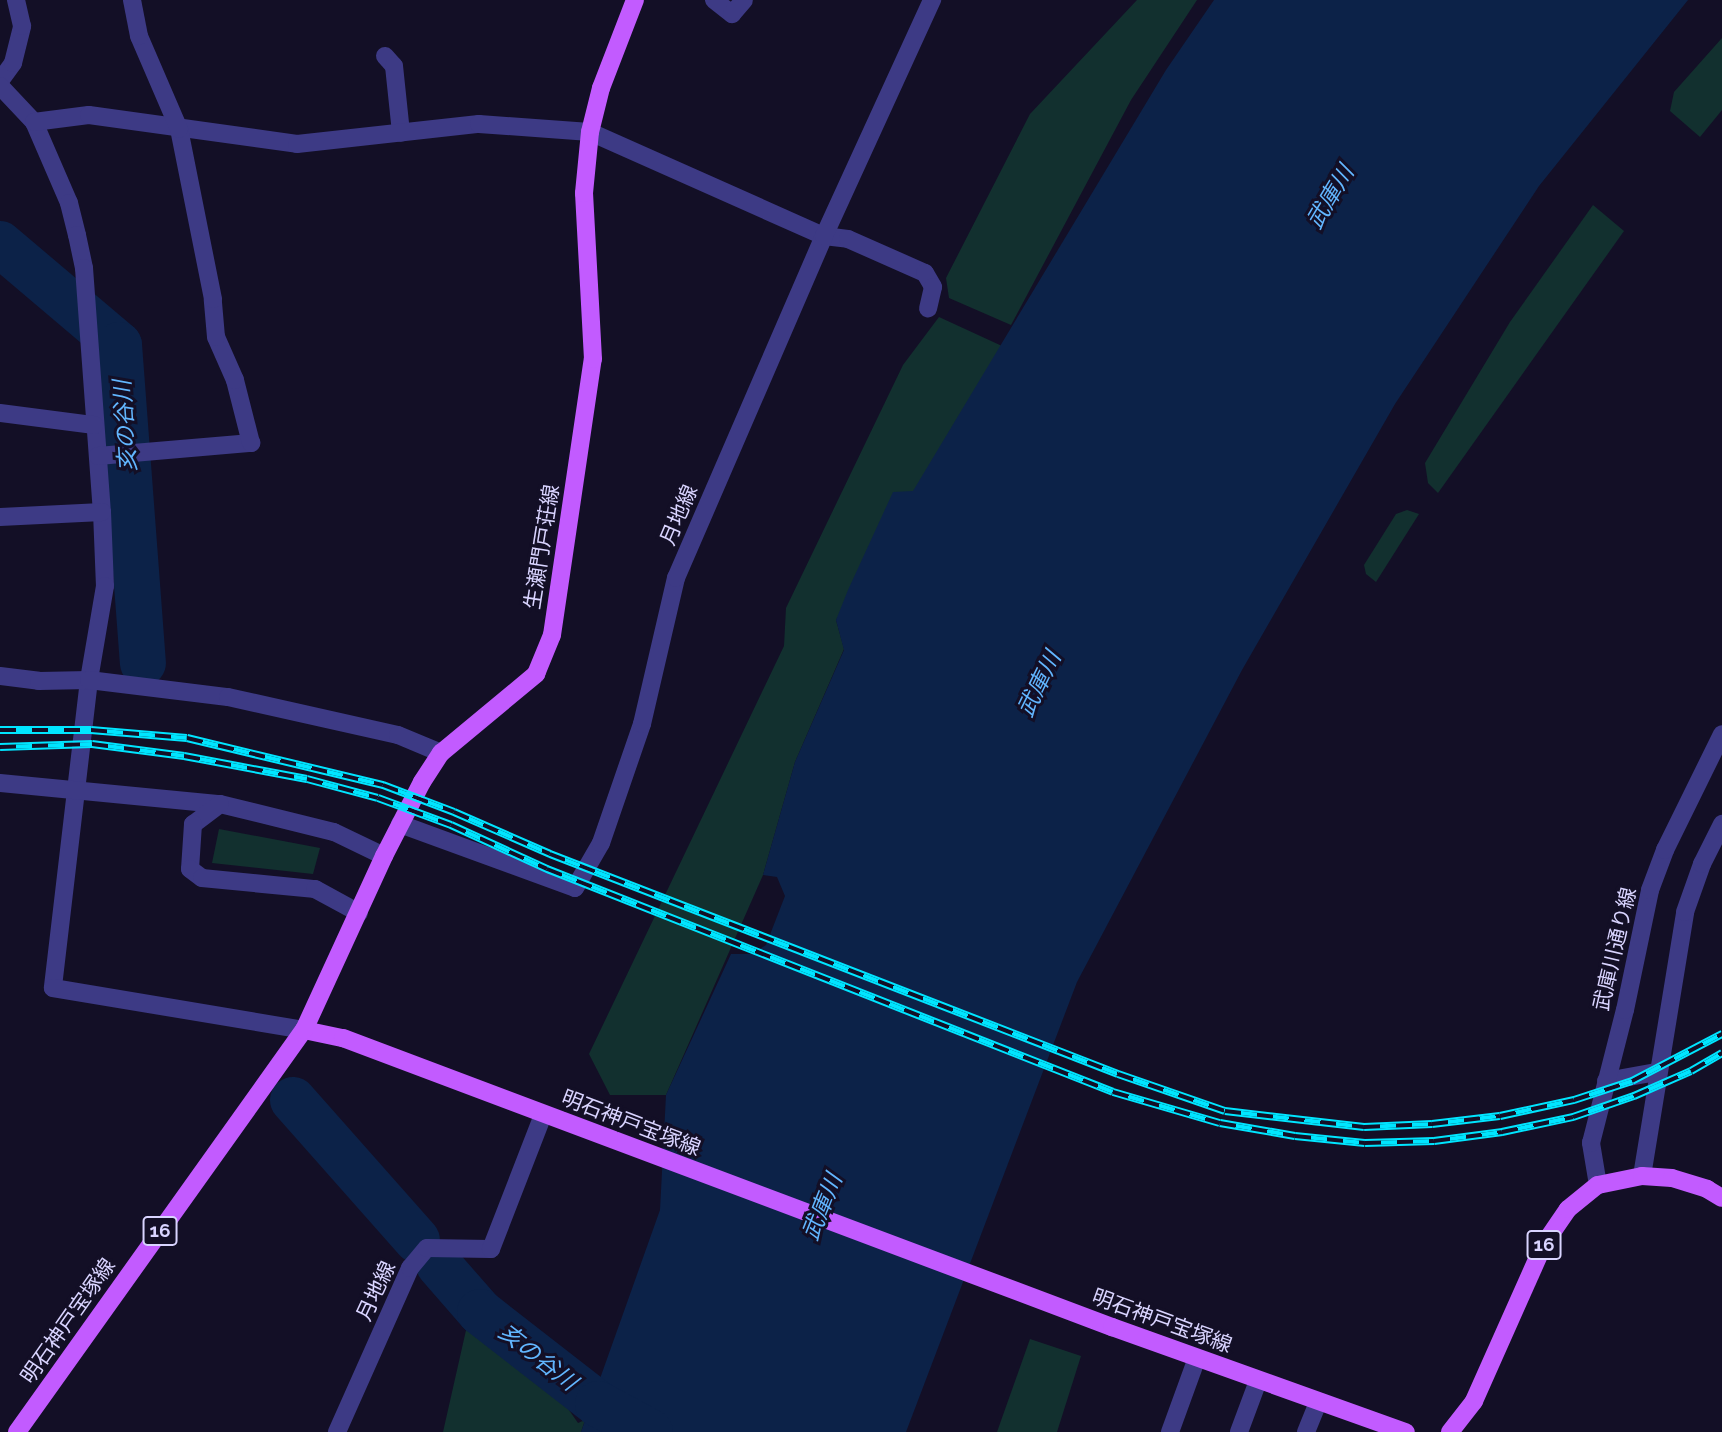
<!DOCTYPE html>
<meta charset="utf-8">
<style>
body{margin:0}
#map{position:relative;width:1722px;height:1432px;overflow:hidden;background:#130f26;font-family:Raleway,"Noto Sans JP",sans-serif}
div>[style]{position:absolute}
.green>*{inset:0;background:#12302f}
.water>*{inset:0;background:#0c2248}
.river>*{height:46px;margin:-23px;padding:0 23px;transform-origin:23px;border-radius:23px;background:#0c2248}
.minor>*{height:18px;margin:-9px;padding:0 9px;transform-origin:9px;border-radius:9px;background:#3d3a85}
.major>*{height:18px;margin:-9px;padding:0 9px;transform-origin:9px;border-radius:9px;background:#c25bff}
.rail>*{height:8px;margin-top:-4px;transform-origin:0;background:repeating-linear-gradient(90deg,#130f26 0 16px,#00e5ff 0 32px);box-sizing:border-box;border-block:2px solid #00e5ff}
span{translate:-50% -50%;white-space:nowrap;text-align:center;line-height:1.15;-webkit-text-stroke:6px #130f26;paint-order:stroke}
.shield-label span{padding:2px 5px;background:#130f26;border:2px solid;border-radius:5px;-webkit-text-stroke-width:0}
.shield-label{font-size:19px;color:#d9d4ff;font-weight:700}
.street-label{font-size:21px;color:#d9d4ff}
.water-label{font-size:23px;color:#62b6ff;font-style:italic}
</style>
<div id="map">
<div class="green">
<i style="clip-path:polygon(1137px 0,1197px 0,1131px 100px,1011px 325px,949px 298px,946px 278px,1030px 114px)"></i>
<i style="clip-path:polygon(1722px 38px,1722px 110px,1700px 137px,1670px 111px,1674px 92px)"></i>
<i style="clip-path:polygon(1593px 205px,1624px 231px,1438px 493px,1428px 483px,1425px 463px,1510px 322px)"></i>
<i style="clip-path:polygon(939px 317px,1002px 346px,836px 620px,844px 649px,795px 762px,763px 875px,666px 1095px,610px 1095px,589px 1054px,784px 646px,786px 608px,903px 365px)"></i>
<i style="clip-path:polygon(1407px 510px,1419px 514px,1376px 582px,1366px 574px,1364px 565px,1396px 514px)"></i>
<i style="clip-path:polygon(219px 829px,320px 848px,313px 874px,212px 863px)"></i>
<i style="clip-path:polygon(469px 1317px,521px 1366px,544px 1374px,578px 1423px,585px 1420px,581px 1432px,443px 1432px)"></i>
<i style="clip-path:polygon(1030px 1339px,1081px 1356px,1057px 1432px,997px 1432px)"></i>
</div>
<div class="water">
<i style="clip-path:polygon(1214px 0,1688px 0,1539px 186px,1395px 404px,1242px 670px,1077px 982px,906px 1432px,581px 1432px,660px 1210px,666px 1095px,731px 954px,752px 954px,766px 945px,785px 896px,777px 877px,763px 875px,795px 762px,844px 650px,836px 620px,848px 590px,893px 492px,913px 491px,1166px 70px)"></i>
</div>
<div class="river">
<i style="left:0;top:244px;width:156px;rotate:40.3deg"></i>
<i style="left:119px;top:345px;width:319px;rotate:85.7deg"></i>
<i style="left:293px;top:1100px;width:187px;rotate:48.5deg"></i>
<i style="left:439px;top:1265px;width:62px;rotate:48.9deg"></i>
<i style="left:480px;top:1312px;width:150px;rotate:37.9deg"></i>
<i style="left:598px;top:1404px;width:59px;rotate:28.3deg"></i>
</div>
<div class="minor">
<i style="left:714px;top:0;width:23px;rotate:38deg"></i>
<i style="left:732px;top:14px;width:18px;rotate:-49deg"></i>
<i style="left:385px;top:56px;width:13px;rotate:48deg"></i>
<i style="left:394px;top:66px;width:67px;rotate:84deg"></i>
<i style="left:0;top:81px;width:22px;rotate:-54deg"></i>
<i style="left:13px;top:63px;width:38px;rotate:-76deg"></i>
<i style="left:22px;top:26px;width:27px;rotate:-103deg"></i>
<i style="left:0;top:86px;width:50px;rotate:46.6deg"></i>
<i style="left:34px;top:122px;width:88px;rotate:66.6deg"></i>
<i style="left:69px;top:203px;width:33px;rotate:76deg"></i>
<i style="left:77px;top:235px;width:34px;rotate:78deg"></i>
<i style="left:84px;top:268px;width:245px;rotate:85.8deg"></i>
<i style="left:102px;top:512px;width:74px;rotate:87.7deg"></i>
<i style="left:105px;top:586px;width:95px;rotate:99.7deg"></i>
<i style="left:89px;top:680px;width:310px;rotate:96.7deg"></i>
<i style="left:53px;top:988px;width:254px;rotate:9.5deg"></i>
<i style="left:34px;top:122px;width:55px;rotate:-7.3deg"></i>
<i style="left:89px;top:115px;width:210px;rotate:7.9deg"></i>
<i style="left:297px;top:144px;width:183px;rotate:-6.3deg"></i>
<i style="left:479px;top:124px;width:111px;rotate:4.1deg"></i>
<i style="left:590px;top:132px;width:256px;rotate:24deg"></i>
<i style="left:824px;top:236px;width:24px;rotate:7deg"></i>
<i style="left:848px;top:239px;width:84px;rotate:23.8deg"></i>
<i style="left:925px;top:273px;width:16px;rotate:60deg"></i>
<i style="left:933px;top:287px;width:22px;rotate:103deg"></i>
<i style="left:0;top:413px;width:95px;rotate:7.3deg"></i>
<i style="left:98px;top:456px;width:154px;rotate:-4.9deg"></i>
<i style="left:251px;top:443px;width:65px;rotate:-104.3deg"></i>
<i style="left:235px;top:380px;width:47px;rotate:-113.8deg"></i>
<i style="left:216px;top:337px;width:38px;rotate:-95deg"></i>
<i style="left:213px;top:299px;width:173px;rotate:-101.3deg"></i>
<i style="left:179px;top:129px;width:101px;rotate:-113.3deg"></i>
<i style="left:139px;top:36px;width:37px;rotate:-101deg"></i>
<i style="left:0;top:517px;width:102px;rotate:-2.8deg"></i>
<i style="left:0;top:676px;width:39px;rotate:7deg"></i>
<i style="left:39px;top:681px;width:50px;rotate:-1.1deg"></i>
<i style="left:89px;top:680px;width:140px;rotate:7deg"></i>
<i style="left:228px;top:697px;width:174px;rotate:12.6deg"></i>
<i style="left:398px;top:735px;width:47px;rotate:22.7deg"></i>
<i style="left:0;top:783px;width:221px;rotate:5.5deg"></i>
<i style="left:220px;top:804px;width:117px;rotate:13.8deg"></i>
<i style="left:334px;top:832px;width:55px;rotate:25.6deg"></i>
<i style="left:220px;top:804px;width:34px;rotate:143deg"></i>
<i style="left:193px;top:824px;width:45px;rotate:93.8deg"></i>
<i style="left:190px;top:869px;width:15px;rotate:37deg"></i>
<i style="left:202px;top:878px;width:114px;rotate:5.6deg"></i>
<i style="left:315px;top:889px;width:50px;rotate:28.6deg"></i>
<i style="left:400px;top:824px;width:186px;rotate:20.1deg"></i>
<i style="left:575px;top:888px;width:52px;rotate:-60deg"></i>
<i style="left:601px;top:843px;width:126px;rotate:-71deg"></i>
<i style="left:642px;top:724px;width:150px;rotate:-76.9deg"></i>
<i style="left:676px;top:578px;width:373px;rotate:-66.6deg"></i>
<i style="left:824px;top:236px;width:260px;rotate:-65.4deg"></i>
<i style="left:1606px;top:1081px;width:52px;rotate:-10deg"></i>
<i style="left:1642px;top:1176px;width:267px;rotate:-80.7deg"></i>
<i style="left:1685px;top:912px;width:51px;rotate:-70.5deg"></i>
<i style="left:1702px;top:864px;width:45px;rotate:-63.4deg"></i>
<i style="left:1598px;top:1185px;width:43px;rotate:-99.5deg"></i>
<i style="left:1591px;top:1143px;width:137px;rotate:-75.7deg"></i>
<i style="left:1625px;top:1010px;width:123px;rotate:-78.2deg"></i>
<i style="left:1650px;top:890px;width:43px;rotate:-69.4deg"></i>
<i style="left:1665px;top:850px;width:129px;rotate:-63.8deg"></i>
<i style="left:337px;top:1432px;width:180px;rotate:-66deg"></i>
<i style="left:410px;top:1268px;width:26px;rotate:-50deg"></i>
<i style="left:427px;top:1248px;width:64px;rotate:0.9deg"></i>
<i style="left:491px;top:1249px;width:144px;rotate:-68.8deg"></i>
<i style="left:1170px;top:1432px;width:79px;rotate:-70deg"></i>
<i style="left:1239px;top:1432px;width:54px;rotate:-69.6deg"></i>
<i style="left:1306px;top:1432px;width:31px;rotate:-68deg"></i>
</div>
<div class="major">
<i style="left:304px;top:1030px;width:40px;rotate:12deg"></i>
<i style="left:343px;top:1038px;width:822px;rotate:20.6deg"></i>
<i style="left:1112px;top:1327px;width:312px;rotate:19.7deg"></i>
<i style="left:17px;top:1432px;width:494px;rotate:-54.5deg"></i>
<i style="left:304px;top:1030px;width:192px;rotate:-65.3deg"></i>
<i style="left:384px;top:856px;width:83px;rotate:-62.8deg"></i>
<i style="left:422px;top:782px;width:35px;rotate:-57deg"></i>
<i style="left:441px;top:753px;width:124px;rotate:-39.7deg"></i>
<i style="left:536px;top:674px;width:42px;rotate:-67.7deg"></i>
<i style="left:552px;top:635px;width:279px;rotate:-81.6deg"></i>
<i style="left:593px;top:359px;width:166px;rotate:-93.1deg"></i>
<i style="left:584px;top:193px;width:61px;rotate:-84.4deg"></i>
<i style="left:590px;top:132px;width:45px;rotate:-76deg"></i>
<i style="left:601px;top:88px;width:94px;rotate:-68.9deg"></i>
<i style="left:1450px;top:1432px;width:39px;rotate:-52deg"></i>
<i style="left:1474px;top:1401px;width:172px;rotate:-66deg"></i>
<i style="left:1544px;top:1244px;width:42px;rotate:-55.6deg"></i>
<i style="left:1568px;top:1209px;width:38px;rotate:-39deg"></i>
<i style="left:1598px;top:1185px;width:45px;rotate:-11.6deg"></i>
<i style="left:1642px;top:1176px;width:30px;rotate:4deg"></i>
<i style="left:1672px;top:1178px;width:37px;rotate:17deg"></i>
<i style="left:1707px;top:1189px;width:17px;rotate:31deg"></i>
</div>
<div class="rail">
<i style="left:0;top:730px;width:91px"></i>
<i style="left:91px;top:730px;width:96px;rotate:4.8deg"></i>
<i style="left:187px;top:738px;width:202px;rotate:13.5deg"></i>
<i style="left:383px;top:785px;width:76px;rotate:20.8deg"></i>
<i style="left:454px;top:812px;width:105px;rotate:23.6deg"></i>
<i style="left:550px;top:854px;width:609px;rotate:21.17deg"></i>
<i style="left:1118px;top:1074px;width:113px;rotate:19.1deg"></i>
<i style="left:1225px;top:1111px;width:140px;rotate:6.6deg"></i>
<i style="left:1364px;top:1127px;width:68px;rotate:-2.5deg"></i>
<i style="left:1432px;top:1124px;width:68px;rotate:-6.7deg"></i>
<i style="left:1500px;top:1116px;width:76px;rotate:-12.2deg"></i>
<i style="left:1574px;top:1100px;width:61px;rotate:-18.1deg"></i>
<i style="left:1632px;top:1081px;width:102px;rotate:-27.6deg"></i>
<i style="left:0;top:747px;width:92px;rotate:-1.9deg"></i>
<i style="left:92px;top:744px;width:93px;rotate:7.4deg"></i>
<i style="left:184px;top:756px;width:125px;rotate:10.6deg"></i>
<i style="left:307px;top:779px;width:73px;rotate:15deg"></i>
<i style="left:378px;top:798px;width:78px;rotate:20.3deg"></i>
<i style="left:451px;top:825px;width:106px;rotate:24.6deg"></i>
<i style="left:547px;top:869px;width:608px;rotate:21.5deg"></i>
<i style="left:1113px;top:1092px;width:111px;rotate:16.2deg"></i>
<i style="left:1220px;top:1123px;width:76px;rotate:9.8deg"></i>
<i style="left:1295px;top:1136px;width:70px;rotate:5.7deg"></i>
<i style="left:1365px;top:1143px;width:69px;rotate:-1.7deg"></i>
<i style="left:1434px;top:1141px;width:69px;rotate:-7.5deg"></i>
<i style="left:1502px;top:1132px;width:73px;rotate:-11.9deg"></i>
<i style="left:1573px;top:1117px;width:65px;rotate:-19deg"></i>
<i style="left:1634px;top:1096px;width:62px;rotate:-23.7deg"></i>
<i style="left:1691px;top:1071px;width:36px;rotate:-30deg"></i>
</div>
<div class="shield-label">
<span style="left:160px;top:1231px">16</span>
<span style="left:1544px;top:1245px">16</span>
</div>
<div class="street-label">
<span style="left:679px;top:515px;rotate:-67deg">月地線</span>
<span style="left:542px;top:547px;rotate:-81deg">生瀬門戸荘線</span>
<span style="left:1615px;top:949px;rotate:-77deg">武庫川通り線</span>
<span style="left:631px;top:1123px;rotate:21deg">明石神戸宝塚線</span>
<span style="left:376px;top:1291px;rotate:-65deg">月地線</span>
<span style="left:68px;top:1321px;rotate:-55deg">明石神戸宝塚線</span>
<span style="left:1162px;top:1321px;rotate:20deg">明石神戸宝塚線</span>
</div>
<div class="water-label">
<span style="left:1330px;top:197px;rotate:-59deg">武庫川</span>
<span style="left:125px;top:426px;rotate:-94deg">亥の谷川</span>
<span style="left:1039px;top:684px;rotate:-64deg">武庫川</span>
<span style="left:822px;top:1207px;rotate:-68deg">武庫川</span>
<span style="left:538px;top:1357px;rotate:38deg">亥の谷川</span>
</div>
</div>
